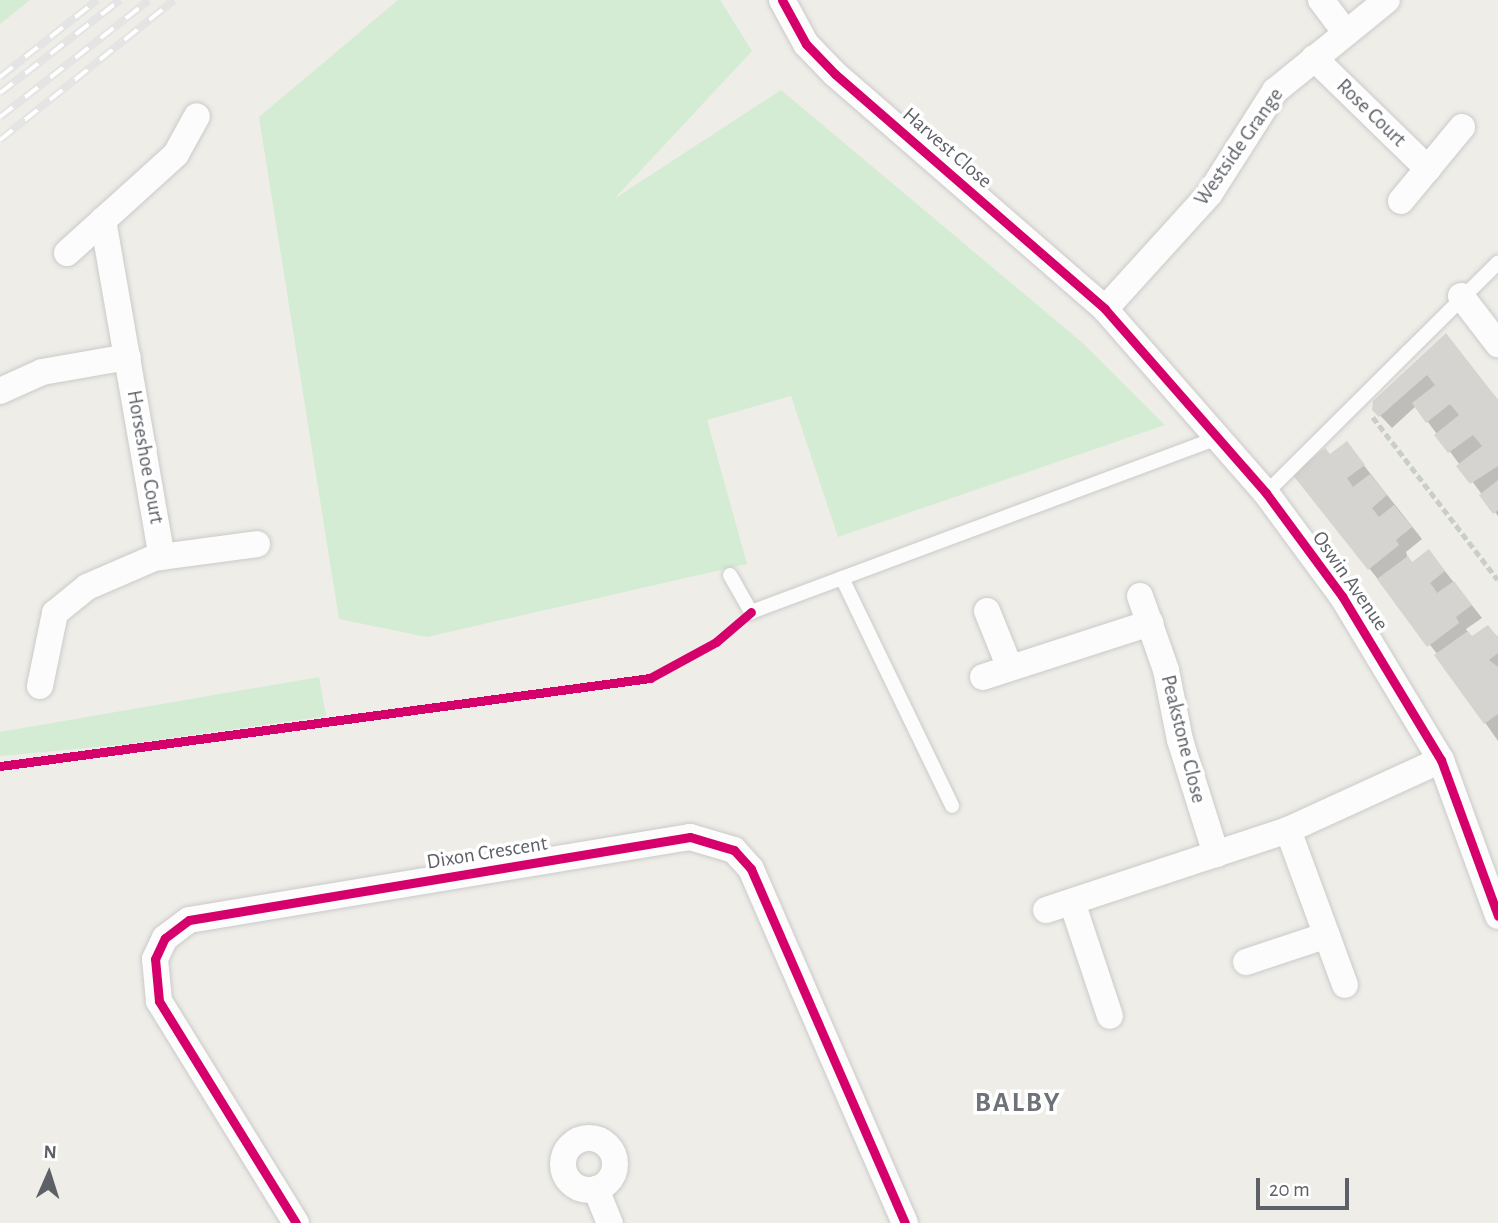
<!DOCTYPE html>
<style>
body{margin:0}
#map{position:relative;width:1498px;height:1223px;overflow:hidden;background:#eeede8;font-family:"Alegreya Sans",sans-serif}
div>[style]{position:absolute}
.green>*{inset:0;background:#d4ecd3}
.shadow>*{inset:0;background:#0003}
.building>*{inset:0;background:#d5d4d1}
.path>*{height:4.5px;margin-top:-2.25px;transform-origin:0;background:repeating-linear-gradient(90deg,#c9cecb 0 7px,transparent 0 10.5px)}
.roads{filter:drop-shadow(0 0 2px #cacac9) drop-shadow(0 0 2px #cacac9)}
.service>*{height:14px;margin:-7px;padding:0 7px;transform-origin:7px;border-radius:7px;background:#fcfcfc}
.minor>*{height:26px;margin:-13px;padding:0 13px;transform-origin:13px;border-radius:13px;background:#fcfcfc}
.minor>.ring{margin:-13px;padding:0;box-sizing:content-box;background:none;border:26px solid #fcfcfc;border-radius:50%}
.rail>*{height:8px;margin-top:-4px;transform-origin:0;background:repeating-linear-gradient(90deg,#fff 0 16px,#e4e4e4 0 32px);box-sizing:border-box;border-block:2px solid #e4e4e4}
.cycleway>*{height:9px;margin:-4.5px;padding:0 4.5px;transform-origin:4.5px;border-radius:4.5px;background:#d6006c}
span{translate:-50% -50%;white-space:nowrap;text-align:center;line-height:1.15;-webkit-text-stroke:7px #fff;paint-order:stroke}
.street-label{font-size:21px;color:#5d6167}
.district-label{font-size:28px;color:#6e7379;font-weight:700;letter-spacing:2px}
.north{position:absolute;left:14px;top:1139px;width:70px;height:70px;-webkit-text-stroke:5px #fff;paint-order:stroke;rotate:3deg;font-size:19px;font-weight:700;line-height:28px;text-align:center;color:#5d6167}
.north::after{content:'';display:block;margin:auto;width:24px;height:32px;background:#5d6167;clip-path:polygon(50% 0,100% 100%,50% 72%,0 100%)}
.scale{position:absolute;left:1256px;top:1178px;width:93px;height:32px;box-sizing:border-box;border:4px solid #5d6167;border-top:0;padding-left:9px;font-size:21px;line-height:24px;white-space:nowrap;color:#5d6167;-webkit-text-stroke:5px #fff;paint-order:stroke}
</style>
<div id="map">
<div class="green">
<i style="clip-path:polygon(0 0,30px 0,0 24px)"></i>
<i style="clip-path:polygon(398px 0,720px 0,752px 51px,614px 199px,781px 90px,1085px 345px,1165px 425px,838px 537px,791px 396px,707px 420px,747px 564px,427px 637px,339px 619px,259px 117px)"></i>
<i style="clip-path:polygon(319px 677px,326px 716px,129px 744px,0 756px,0 732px)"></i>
</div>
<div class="shadow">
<i style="clip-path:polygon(1446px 335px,1498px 400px,1498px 516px,1416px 406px,1392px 428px,1374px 409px)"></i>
<i style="clip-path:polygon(1347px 444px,1422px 539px,1406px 552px,1408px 558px,1413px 563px,1429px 551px,1482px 618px,1466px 629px,1472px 638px,1488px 627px,1498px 637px,1498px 741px,1438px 655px,1369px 568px,1331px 456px)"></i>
</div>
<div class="building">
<i style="clip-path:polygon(1446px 333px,1498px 400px,1498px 466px,1470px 484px,1456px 466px,1482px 446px,1473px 435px,1448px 453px,1434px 435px,1459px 415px,1450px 404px,1426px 423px,1412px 403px,1435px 385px,1427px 375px,1379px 417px,1372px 410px,1373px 401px)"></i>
<i style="clip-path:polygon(1347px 441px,1365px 465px,1347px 478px,1353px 487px,1370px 474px,1387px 495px,1372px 508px,1379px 517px,1394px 505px,1412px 527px,1396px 540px,1399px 545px,1368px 570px,1292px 474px,1325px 448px,1330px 454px)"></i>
<i style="clip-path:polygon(1498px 480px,1498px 510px,1493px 514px,1479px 495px)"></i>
<i style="clip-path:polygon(1429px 549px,1445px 571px,1430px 583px,1434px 588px,1437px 593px,1454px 581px,1472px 605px,1456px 617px,1459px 623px,1427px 647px,1377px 579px,1408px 556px,1412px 562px)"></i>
<i style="clip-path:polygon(1488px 625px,1498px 638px,1498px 653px,1489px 660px,1498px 667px,1498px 714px,1484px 724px,1434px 655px,1468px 631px,1472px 636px)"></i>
</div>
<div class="path">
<i style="left:1373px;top:417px;width:205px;rotate:52.5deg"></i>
</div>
<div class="roads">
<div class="service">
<i style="left:1266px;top:493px;width:327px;rotate:-44.8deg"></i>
<i style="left:730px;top:575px;width:43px;rotate:60.4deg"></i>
<i style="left:751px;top:612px;width:501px;rotate:-20.46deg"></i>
<i style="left:842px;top:578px;width:253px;rotate:64.2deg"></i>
</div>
<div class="minor">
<i style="left:782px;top:0;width:50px;rotate:61.4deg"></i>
<i style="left:806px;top:44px;width:42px;rotate:46deg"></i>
<i style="left:835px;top:74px;width:358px;rotate:41deg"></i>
<i style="left:1105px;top:309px;width:244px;rotate:48.8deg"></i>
<i style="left:1266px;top:493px;width:128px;rotate:53.6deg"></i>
<i style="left:1342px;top:596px;width:192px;rotate:58.9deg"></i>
<i style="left:1441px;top:760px;width:166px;rotate:69.9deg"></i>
<i style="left:1321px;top:0;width:41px;rotate:52.9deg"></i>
<i style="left:1314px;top:58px;width:159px;rotate:44.2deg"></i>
<i style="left:1401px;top:201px;width:96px;rotate:-50.5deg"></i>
<i style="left:103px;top:220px;width:342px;rotate:80.1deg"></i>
<i style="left:67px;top:253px;width:147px;rotate:-42.2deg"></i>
<i style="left:176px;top:154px;width:43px;rotate:-61.1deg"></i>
<i style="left:1461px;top:296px;width:61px;rotate:52.4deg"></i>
<i style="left:1105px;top:309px;width:156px;rotate:-47.8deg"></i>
<i style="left:1210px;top:193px;width:121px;rotate:-57.5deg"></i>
<i style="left:1275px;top:91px;width:144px;rotate:-39.1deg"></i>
<i style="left:0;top:391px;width:46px;rotate:-24.3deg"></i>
<i style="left:42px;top:372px;width:87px;rotate:-9.9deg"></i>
<i style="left:1140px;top:596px;width:78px;rotate:70.6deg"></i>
<i style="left:1166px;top:670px;width:71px;rotate:78.7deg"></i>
<i style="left:1180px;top:740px;width:120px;rotate:72.5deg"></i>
<i style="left:987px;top:611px;width:61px;rotate:68deg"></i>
<i style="left:983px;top:677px;width:176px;rotate:-17.9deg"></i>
<i style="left:40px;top:686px;width:75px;rotate:-78.4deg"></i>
<i style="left:55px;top:613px;width:41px;rotate:-39.1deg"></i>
<i style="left:87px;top:587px;width:73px;rotate:-23.4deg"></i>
<i style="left:154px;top:558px;width:104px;rotate:-7.7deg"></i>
<i style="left:1288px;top:830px;width:165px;rotate:69.8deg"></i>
<i style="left:1072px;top:902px;width:120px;rotate:71.6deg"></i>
<i style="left:1046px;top:910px;width:255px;rotate:-18.3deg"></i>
<i style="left:1288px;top:830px;width:168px;rotate:-24.6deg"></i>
<i style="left:1246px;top:962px;width:85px;rotate:-18.4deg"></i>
<i class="ring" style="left:563px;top:1138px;width:26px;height:26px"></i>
<i style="left:596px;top:1189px;width:37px;rotate:68deg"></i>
<i style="left:296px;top:1223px;width:261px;rotate:-121.7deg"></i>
<i style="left:159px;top:1001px;width:42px;rotate:-95.4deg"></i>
<i style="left:155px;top:959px;width:23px;rotate:-65deg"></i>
<i style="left:165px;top:938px;width:30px;rotate:-37deg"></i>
<i style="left:189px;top:920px;width:508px;rotate:-9.41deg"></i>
<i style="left:690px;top:837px;width:46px;rotate:16.5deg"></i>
<i style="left:734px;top:850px;width:25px;rotate:48deg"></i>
<i style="left:751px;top:869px;width:386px;rotate:66.5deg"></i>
</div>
</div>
<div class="rail">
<i style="left:0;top:77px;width:124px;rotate:-38.4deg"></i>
<i style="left:0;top:93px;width:152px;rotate:-37.8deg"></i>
<i style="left:0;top:117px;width:189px;rotate:-38.1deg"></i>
<i style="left:0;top:140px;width:223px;rotate:-38.8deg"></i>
</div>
<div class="cycleway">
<i style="left:782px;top:0;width:50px;rotate:61.4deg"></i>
<i style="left:806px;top:44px;width:42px;rotate:46deg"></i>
<i style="left:835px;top:74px;width:358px;rotate:41deg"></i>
<i style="left:1105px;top:309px;width:244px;rotate:48.8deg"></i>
<i style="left:1266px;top:493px;width:128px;rotate:53.6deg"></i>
<i style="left:1342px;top:596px;width:192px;rotate:58.9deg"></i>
<i style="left:1441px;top:760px;width:166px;rotate:69.9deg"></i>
<i style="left:0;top:766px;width:656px;rotate:-7.71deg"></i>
<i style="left:650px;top:678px;width:75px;rotate:-28.6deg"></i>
<i style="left:716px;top:642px;width:46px;rotate:-40.6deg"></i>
<i style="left:296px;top:1223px;width:261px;rotate:-121.7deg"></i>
<i style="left:159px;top:1001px;width:42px;rotate:-95.4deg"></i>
<i style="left:155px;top:959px;width:23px;rotate:-65deg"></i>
<i style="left:165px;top:938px;width:30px;rotate:-37deg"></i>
<i style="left:189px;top:920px;width:508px;rotate:-9.41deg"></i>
<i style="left:690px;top:837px;width:46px;rotate:16.5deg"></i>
<i style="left:734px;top:850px;width:25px;rotate:48deg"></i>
<i style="left:751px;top:869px;width:386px;rotate:66.5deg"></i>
</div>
<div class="street-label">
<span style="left:1371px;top:113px;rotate:44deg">Rose Court</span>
<span style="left:1239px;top:147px;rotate:-55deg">Westside Grange</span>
<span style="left:947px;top:148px;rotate:41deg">Harvest Close</span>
<span style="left:145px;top:457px;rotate:80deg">Horseshoe Court</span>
<span style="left:1350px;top:581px;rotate:55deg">Oswin Avenue</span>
<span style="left:1183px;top:739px;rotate:76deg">Peakstone Close</span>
<span style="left:487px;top:853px;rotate:-9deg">Dixon Crescent</span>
</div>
<div class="district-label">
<span style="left:1018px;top:1103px">BALBY</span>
</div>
<div class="north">N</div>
<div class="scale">20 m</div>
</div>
